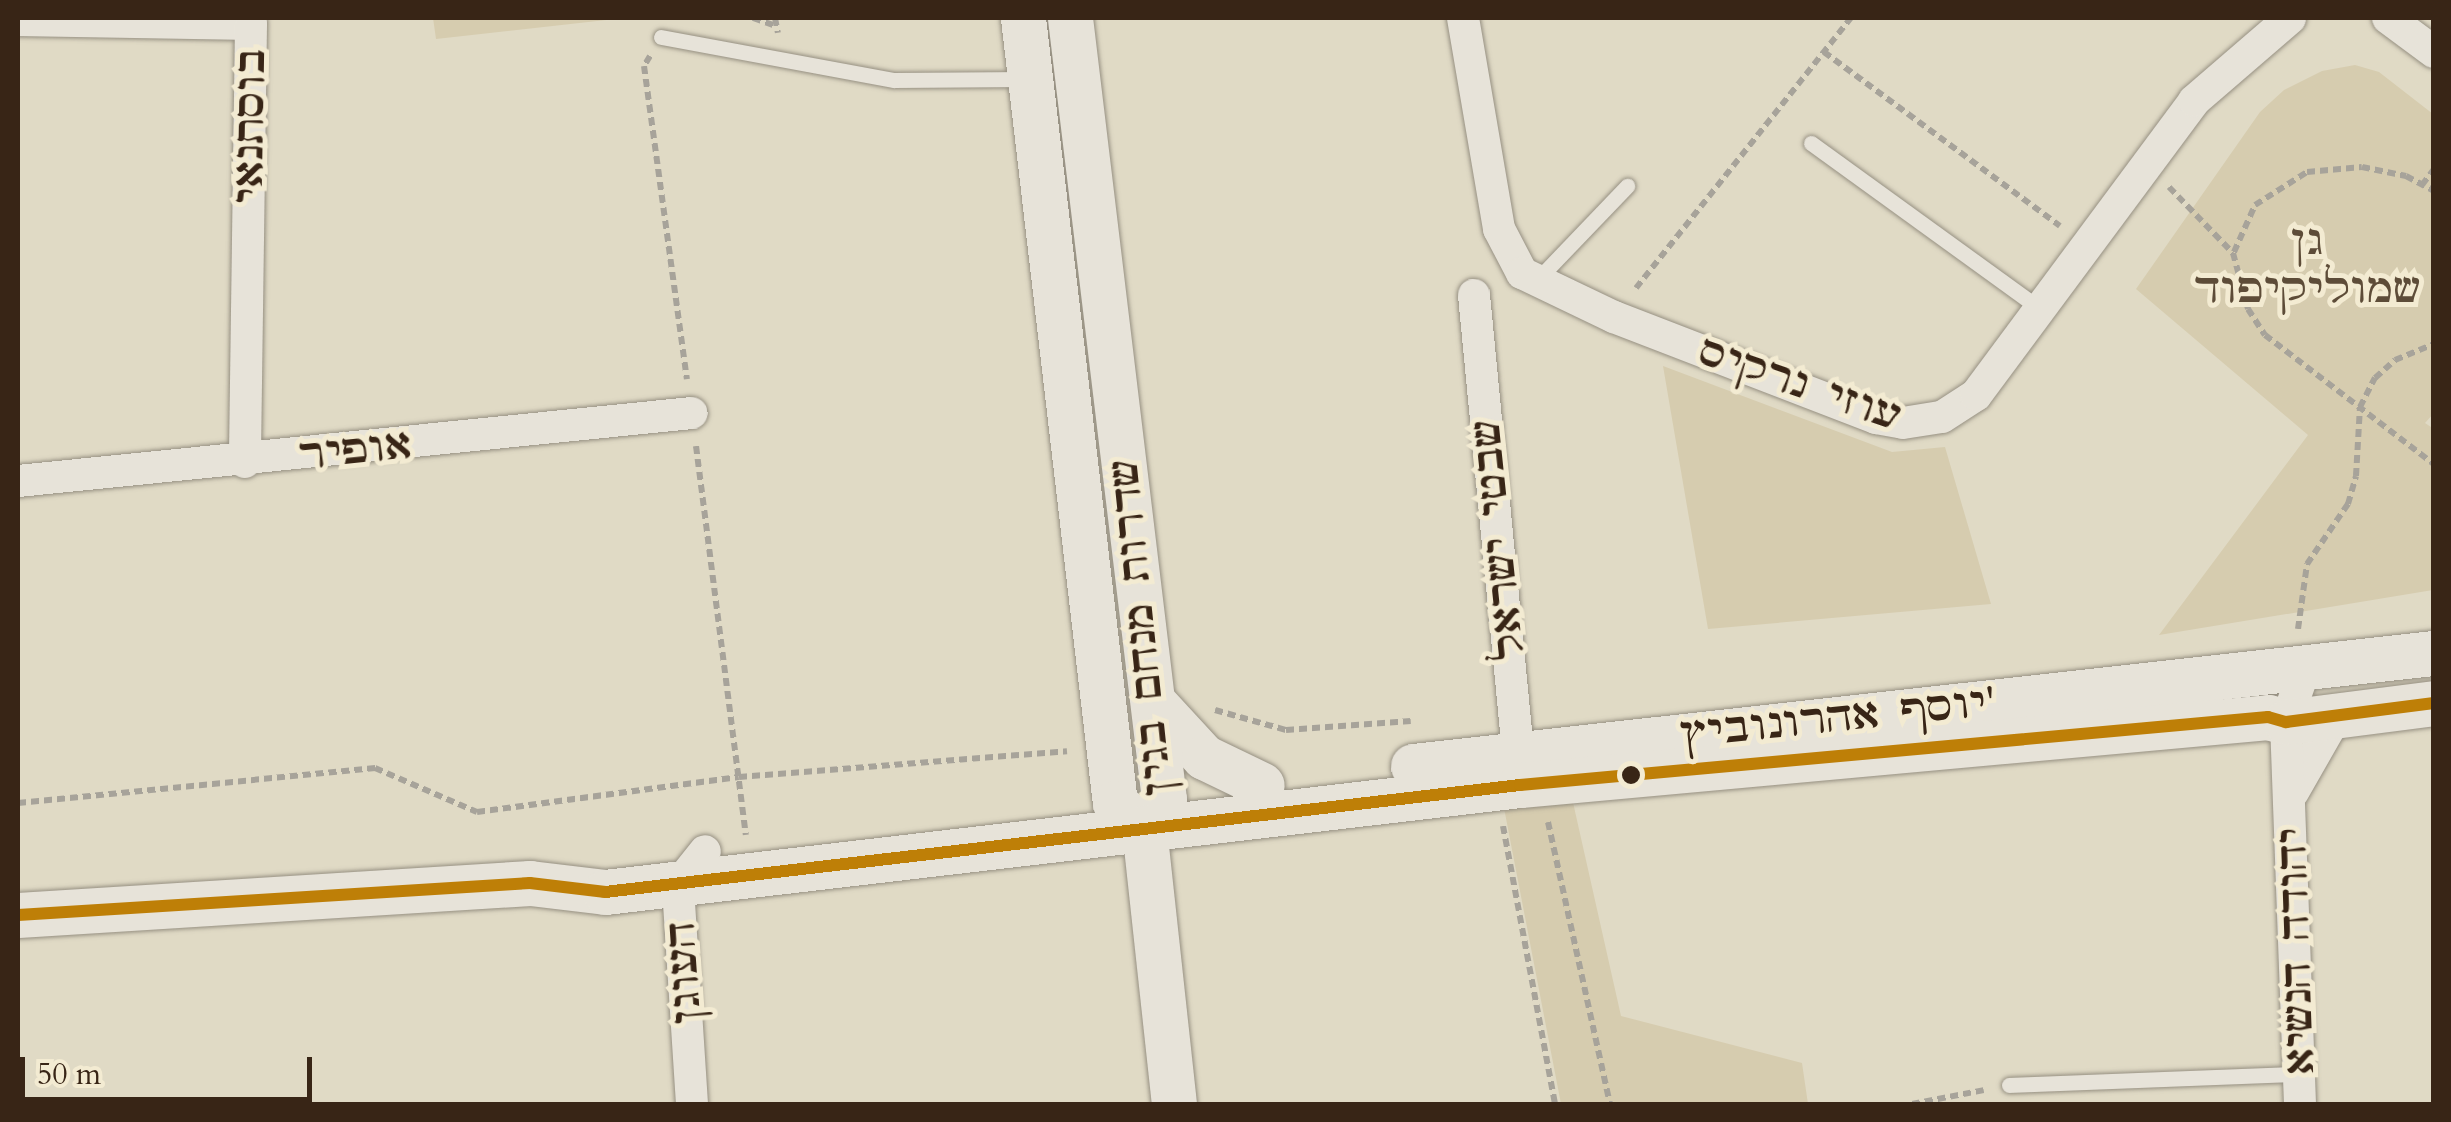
<!DOCTYPE html>
<meta charset="utf-8">
<style>
body{margin:0}
#map{position:relative;width:2451px;height:1122px;overflow:hidden;background:#e0dac5;font-family:Cardo,"Frank Ruhl Libre",serif}
div>[style]{position:absolute}
.green>*{inset:0;background:#d6ccaf}
.path>*{height:6px;margin-top:-3px;transform-origin:0;background:repeating-linear-gradient(90deg,#a7a39a 0 8px,transparent 0 13px)}
.roads{filter:drop-shadow(0 0 2px #969082) drop-shadow(0 0 2px #969082)}
.lane>*{height:15px;margin:-7.5px;padding:0 7.5px;transform-origin:7.5px;border-radius:7.5px;background:#e7e3d9}
.street>*{height:32px;margin:-16px;padding:0 16px;transform-origin:16px;border-radius:16px;background:#e7e3d9}
.secondary>*{height:45px;margin:-22.5px;padding:0 22.5px;transform-origin:22.5px;border-radius:22.5px;background:#e7e3d9}
.bus-1>*{height:12px;margin:-6px;padding:0 6px;transform-origin:6px;border-radius:6px;background:#be7f07}
.dots>*{width:28px;height:28px;translate:-50% -50%;box-sizing:border-box;border:5px solid #f3ebd2;border-radius:50%}
span{translate:-50% -50%;white-space:nowrap;text-align:center;line-height:1.15;-webkit-text-stroke:10px #f3ebd2;paint-order:stroke}
.street-label{font-size:42px;color:#382516}
.park-label{font-size:42px;color:#5d4c38;font-style:italic}
.frame{position:absolute;inset:0;border:20px solid #382516;pointer-events:none}
.scale{position:absolute;left:20px;top:1057px;width:292px;height:45px;box-sizing:border-box;border:5px solid #382516;border-top:0;padding-left:12px;font-size:30px;line-height:35px;white-space:nowrap;color:#382516;-webkit-text-stroke:8px #f3ebd2;paint-order:stroke}
</style>
<div id="map">
<div class="green">
<i style="clip-path:polygon(433px 18px,624px 18px,436px 39px)"></i>
<i style="clip-path:polygon(2355px 65px,2379px 72px,2433px 114px,2434px 413px,2425px 423px,2434px 429px,2433px 590px,2159px 635px,2308px 435px,2136px 289px,2260px 112px,2284px 90px,2322px 71px)"></i>
<i style="clip-path:polygon(1663px 366px,1892px 452px,1945px 447px,1991px 604px,1708px 629px)"></i>
<i style="clip-path:polygon(1572px 798px,1621px 1016px,1802px 1063px,1808px 1104px,1561px 1104px,1504px 808px)"></i>
</div>
<div class="path">
<i style="left:753px;top:18px;width:24px;rotate:19deg"></i>
<i style="left:775px;top:18px;width:15px;rotate:79deg"></i>
<i style="left:1824px;top:52px;width:293px;rotate:36.4deg"></i>
<i style="left:650px;top:56px;width:12px;rotate:121deg"></i>
<i style="left:644px;top:66px;width:316px;rotate:82.2deg"></i>
<i style="left:2422px;top:185px;width:20px;rotate:-53deg"></i>
<i style="left:2169px;top:187px;width:92px;rotate:45.9deg"></i>
<i style="left:2233px;top:253px;width:58px;rotate:75deg"></i>
<i style="left:2248px;top:309px;width:31px;rotate:57deg"></i>
<i style="left:2265px;top:335px;width:213px;rotate:37.4deg"></i>
<i style="left:2234px;top:252px;width:51px;rotate:-65.9deg"></i>
<i style="left:2255px;top:205px;width:62px;rotate:-32.4deg"></i>
<i style="left:2307px;top:172px;width:55px;rotate:-5.2deg"></i>
<i style="left:2362px;top:167px;width:45px;rotate:11.6deg"></i>
<i style="left:2406px;top:176px;width:32px;rotate:28deg"></i>
<i style="left:1636px;top:288px;width:345px;rotate:-51.5deg"></i>
<i style="left:696px;top:446px;width:392px;rotate:82.7deg"></i>
<i style="left:2298px;top:629px;width:66px;rotate:-82.1deg"></i>
<i style="left:2307px;top:564px;width:73px;rotate:-55.7deg"></i>
<i style="left:2348px;top:504px;width:29px;rotate:-74deg"></i>
<i style="left:2356px;top:476px;width:69px;rotate:-86.7deg"></i>
<i style="left:2360px;top:407px;width:33px;rotate:-63deg"></i>
<i style="left:2375px;top:378px;width:27px;rotate:-42deg"></i>
<i style="left:2395px;top:360px;width:42px;rotate:-22.3deg"></i>
<i style="left:1215px;top:710px;width:74px;rotate:15.7deg"></i>
<i style="left:1286px;top:730px;width:125px;rotate:-4.1deg"></i>
<i style="left:18px;top:803px;width:359px;rotate:-5.6deg"></i>
<i style="left:375px;top:768px;width:111px;rotate:23.3deg"></i>
<i style="left:477px;top:812px;width:264px;rotate:-7.6deg"></i>
<i style="left:739px;top:777px;width:329px;rotate:-4.5deg"></i>
<i style="left:1548px;top:822px;width:289px;rotate:77.6deg"></i>
<i style="left:1503px;top:826px;width:283px;rotate:79.4deg"></i>
<i style="left:1912px;top:1104px;width:73px;rotate:-11deg"></i>
</div>
<div class="roads">
<div class="lane">
<i style="left:661px;top:37px;width:237px;rotate:10.5deg"></i>
<i style="left:894px;top:80px;width:133px;rotate:-0.4deg"></i>
<i style="left:1811px;top:143px;width:283px;rotate:35.9deg"></i>
<i style="left:1536px;top:281px;width:132px;rotate:-46.2deg"></i>
<i style="left:2009px;top:1085px;width:290px;rotate:-2.2deg"></i>
</div>
<div class="street">
<i style="left:1463px;top:18px;width:214px;rotate:80.3deg"></i>
<i style="left:1499px;top:229px;width:50px;rotate:62.4deg"></i>
<i style="left:1522px;top:273px;width:102px;rotate:25.6deg"></i>
<i style="left:1614px;top:317px;width:281px;rotate:21.1deg"></i>
<i style="left:1876px;top:418px;width:27px;rotate:10deg"></i>
<i style="left:1903px;top:423px;width:39px;rotate:-9deg"></i>
<i style="left:1942px;top:417px;width:40px;rotate:-32.9deg"></i>
<i style="left:1976px;top:395px;width:366px;rotate:-53.4deg"></i>
<i style="left:2194px;top:101px;width:127px;rotate:-40.8deg"></i>
<i style="left:2388px;top:18px;width:57px;rotate:36.5deg"></i>
<i style="left:18px;top:20px;width:233px;rotate:1deg"></i>
<i style="left:251px;top:24px;width:438px;rotate:90.8deg"></i>
<i style="left:1474px;top:295px;width:481px;rotate:84.5deg"></i>
<i style="left:18px;top:481px;width:677px;rotate:-5.76deg"></i>
<i style="left:2293px;top:792px;width:91px;rotate:-60.3deg"></i>
<i style="left:692px;top:1104px;width:219px;rotate:-93.7deg"></i>
<i style="left:678px;top:885px;width:43px;rotate:-51.5deg"></i>
<i style="left:2300px;top:1104px;width:382px;rotate:-92.1deg"></i>
<i style="left:2286px;top:722px;width:57px;rotate:-70.6deg"></i>
</div>
<div class="secondary">
<i style="left:1023px;top:18px;width:790px;rotate:83.32deg"></i>
<i style="left:1115px;top:803px;width:38px;rotate:41deg"></i>
<i style="left:1070px;top:18px;width:787px;rotate:83.14deg"></i>
<i style="left:1164px;top:799px;width:35px;rotate:125deg"></i>
<i style="left:1156px;top:705px;width:71px;rotate:47.3deg"></i>
<i style="left:1204px;top:757px;width:64px;rotate:25.8deg"></i>
<i style="left:1413px;top:766px;width:1027px;rotate:-6.32deg"></i>
<i style="left:1144px;top:828px;width:278px;rotate:83.8deg"></i>
<i style="left:18px;top:915px;width:513px;rotate:-3.58deg"></i>
<i style="left:530px;top:883px;width:76px;rotate:6.8deg"></i>
<i style="left:605px;top:892px;width:921px;rotate:-6.67deg"></i>
<i style="left:1520px;top:785px;width:751px;rotate:-5.19deg"></i>
<i style="left:2268px;top:717px;width:19px;rotate:16deg"></i>
<i style="left:2286px;top:722px;width:149px;rotate:-7.3deg"></i>
</div>
</div>
<div class="bus-1">
<i style="left:18px;top:915px;width:513px;rotate:-3.58deg"></i>
<i style="left:530px;top:883px;width:76px;rotate:6.8deg"></i>
<i style="left:605px;top:892px;width:921px;rotate:-6.67deg"></i>
<i style="left:1520px;top:785px;width:751px;rotate:-5.19deg"></i>
<i style="left:2268px;top:717px;width:19px;rotate:16deg"></i>
<i style="left:2286px;top:722px;width:149px;rotate:-7.3deg"></i>
</div>
<div class="dots">
<i style="left:1631px;top:775px;background:#382516"></i>
</div>
<div class="street-label">
<span style="left:250px;top:126px;rotate:-89deg">בוסתנאי</span>
<span style="left:1800px;top:384px;rotate:19deg">עוזי נרקיס</span>
<span style="left:355px;top:450px;rotate:-6deg">אופיר</span>
<span style="left:1498px;top:540px;rotate:-96deg">שבטי ישראל</span>
<span style="left:1141px;top:628px;rotate:-96deg">שדרות מנחם בגין</span>
<span style="left:1838px;top:718px;rotate:-6deg">יוסף אהרונוביץ'</span>
<span style="left:2296px;top:951px;rotate:-92deg">יהודה הנשיא</span>
<span style="left:684px;top:973px;rotate:-94deg">העוגן</span>
</div>
<div class="park-label">
<span style="left:2307px;top:265px">גן<br>שמוליקיפוד</span>
</div>
<div class="frame"></div>
<div class="scale">50 m</div>
</div>
